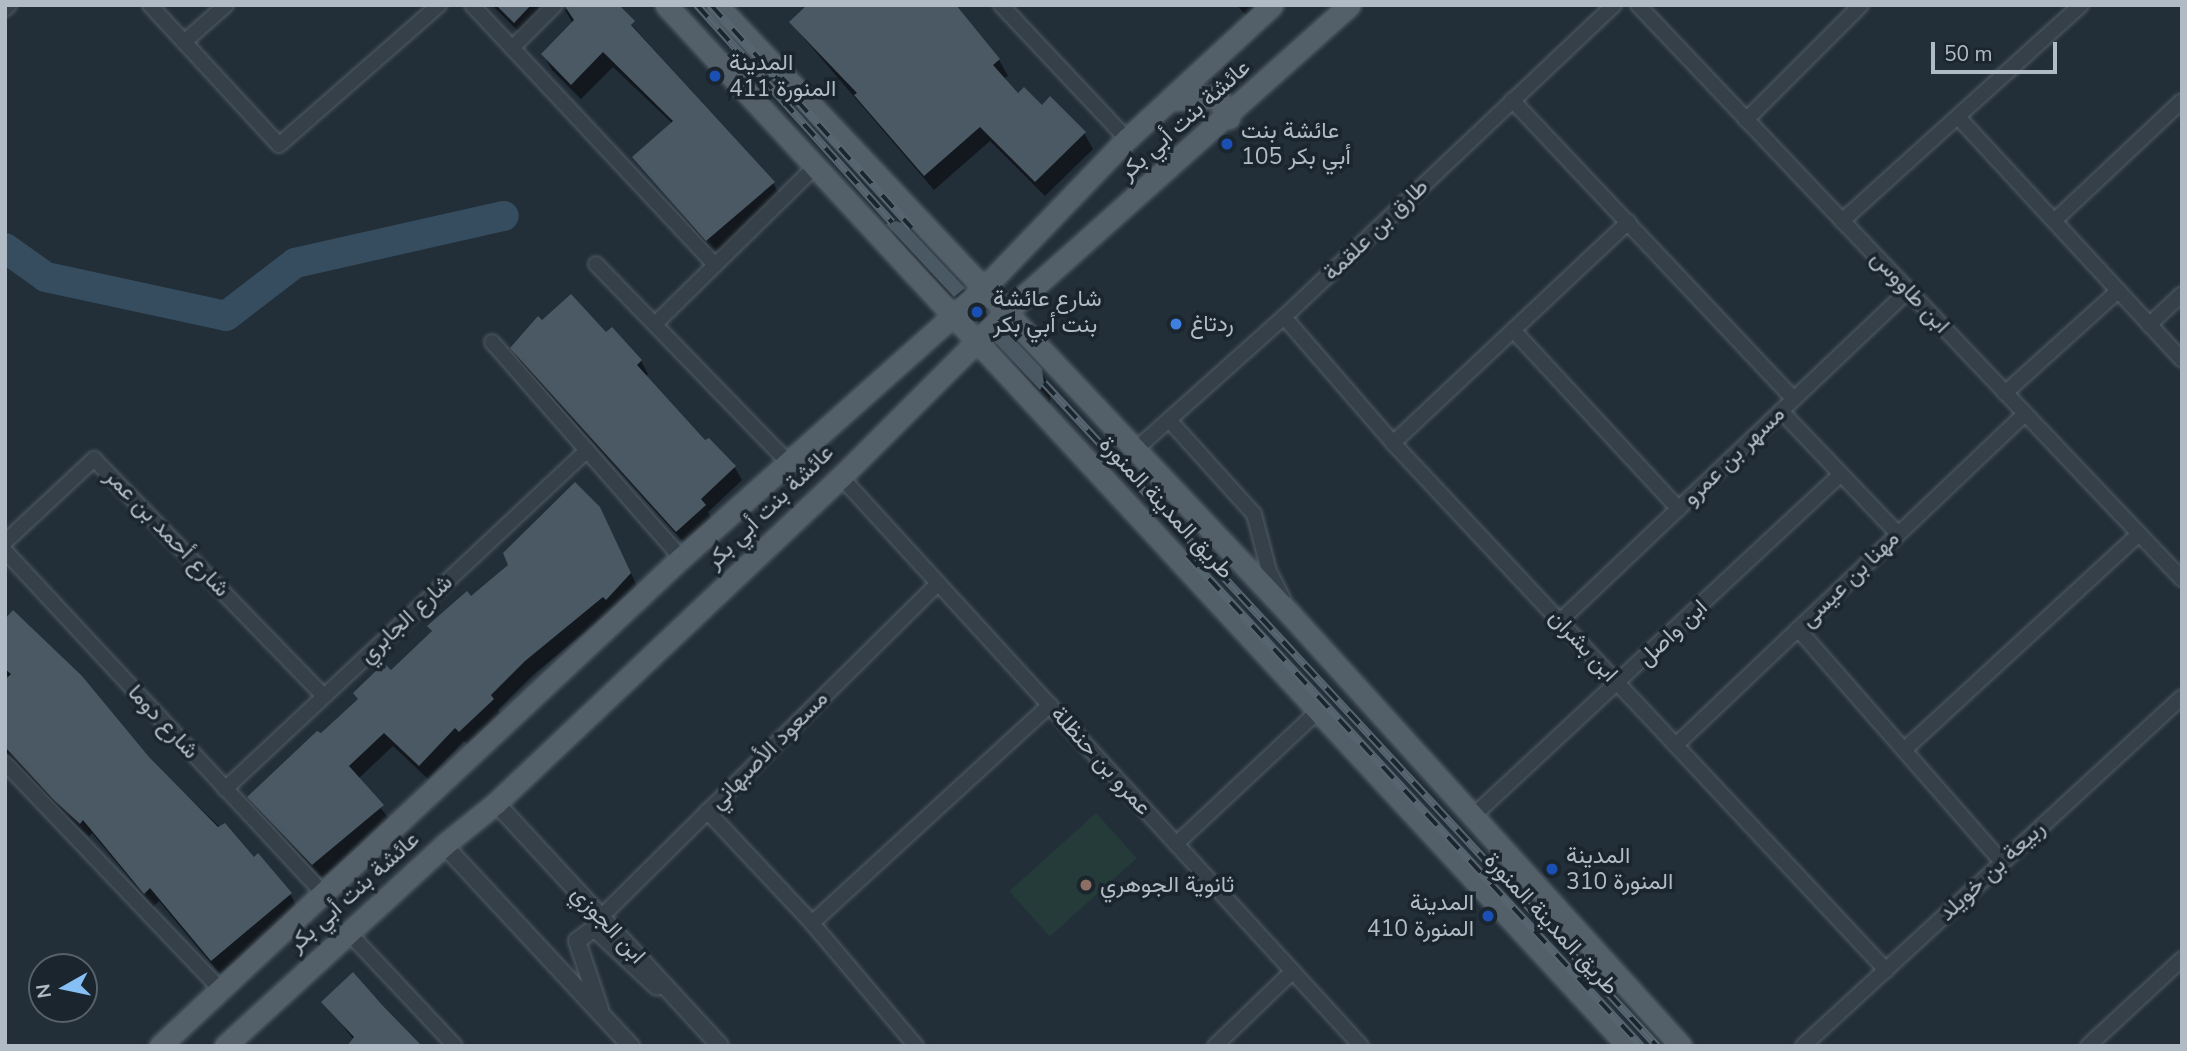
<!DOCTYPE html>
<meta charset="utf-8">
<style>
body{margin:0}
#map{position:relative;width:2187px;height:1051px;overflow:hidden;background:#222e38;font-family:"Nunito Sans",Vazirmatn,sans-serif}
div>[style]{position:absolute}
.green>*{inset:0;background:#253b3a;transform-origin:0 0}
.shadow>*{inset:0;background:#0007}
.river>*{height:30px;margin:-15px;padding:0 15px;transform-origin:15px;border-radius:15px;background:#364d5f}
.building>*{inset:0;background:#4a5964;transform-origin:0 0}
.roads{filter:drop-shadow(0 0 2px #535e67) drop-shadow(0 0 2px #535e67)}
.minor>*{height:14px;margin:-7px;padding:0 7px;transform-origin:7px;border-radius:7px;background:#354049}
.tertiary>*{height:16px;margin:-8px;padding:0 8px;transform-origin:8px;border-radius:8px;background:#354049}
.primary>*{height:21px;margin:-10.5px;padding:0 10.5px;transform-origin:10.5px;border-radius:10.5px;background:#535f69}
.rail>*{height:8px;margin-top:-4px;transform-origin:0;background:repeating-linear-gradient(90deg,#1b252d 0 16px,#576570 0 32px);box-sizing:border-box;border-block:2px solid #576570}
.dots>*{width:19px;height:19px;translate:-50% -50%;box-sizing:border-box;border:4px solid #1b252d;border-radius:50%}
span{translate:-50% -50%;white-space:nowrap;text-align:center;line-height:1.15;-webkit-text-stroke:7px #1b252d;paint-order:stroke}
.poi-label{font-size:23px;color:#b0bbc5}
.left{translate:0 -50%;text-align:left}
.right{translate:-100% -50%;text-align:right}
.street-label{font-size:23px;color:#b0bbc5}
.frame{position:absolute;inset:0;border:7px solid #b0bbc5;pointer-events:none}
.north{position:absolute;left:28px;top:953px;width:70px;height:70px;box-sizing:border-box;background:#1b252d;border:2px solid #57616a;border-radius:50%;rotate:261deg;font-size:19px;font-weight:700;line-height:28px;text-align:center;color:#b0bbc5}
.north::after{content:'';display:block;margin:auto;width:24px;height:32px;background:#86bff4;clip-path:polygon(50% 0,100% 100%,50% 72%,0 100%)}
.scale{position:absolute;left:1931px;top:42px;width:126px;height:32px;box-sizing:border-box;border:4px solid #b0bbc5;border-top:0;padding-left:9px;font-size:21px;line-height:24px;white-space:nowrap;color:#b0bbc5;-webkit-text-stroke:5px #1b252d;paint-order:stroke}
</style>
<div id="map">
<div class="green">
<i style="left:1096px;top:813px;width:61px;height:117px;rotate:48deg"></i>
</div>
<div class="shadow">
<i style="clip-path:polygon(492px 5px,555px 5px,524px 37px)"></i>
<i style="clip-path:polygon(570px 5px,614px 5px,773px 183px,782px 199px,716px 256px,635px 157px,673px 124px,613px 67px,581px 99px,552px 70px,543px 54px,573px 24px,565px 10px)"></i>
<i style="clip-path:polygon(1237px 5px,1261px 5px,1248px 18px)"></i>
<i style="clip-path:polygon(791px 23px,999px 60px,1008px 76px,1003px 79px,1017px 96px,1084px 133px,1093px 149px,1045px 196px,990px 141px,934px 190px)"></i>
<i style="clip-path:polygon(889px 226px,964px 289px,974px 306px,965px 314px,899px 242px)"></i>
<i style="clip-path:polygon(986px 313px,997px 331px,984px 335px,974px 317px)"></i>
<i style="clip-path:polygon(542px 323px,606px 335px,641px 361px,648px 374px,645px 377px,704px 442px,709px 440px,735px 468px,742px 480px,708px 512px,712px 519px,685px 544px,519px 361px,512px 348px)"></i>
<i style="clip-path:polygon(997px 342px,1040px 370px,1051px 389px,1050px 406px)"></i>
<i style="clip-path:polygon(607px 523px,638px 588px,533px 675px,498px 710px,501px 714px,468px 745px,464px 741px,428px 779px,393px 746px,358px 779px,390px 820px,322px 878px,249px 798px,433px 633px,429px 627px)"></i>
<i style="clip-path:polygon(5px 622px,290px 894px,298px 908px,220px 974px,159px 901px,153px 907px,92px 833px,89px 837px,64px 815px,5px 752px,5px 683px,10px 678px,5px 674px)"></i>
<i style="clip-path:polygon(324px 1002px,418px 1046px,354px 1040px)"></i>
</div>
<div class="river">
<i style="left:5px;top:248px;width:50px;rotate:35.3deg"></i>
<i style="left:46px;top:277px;width:184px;rotate:12.2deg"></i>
<i style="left:226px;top:316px;width:87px;rotate:-37.5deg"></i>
<i style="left:295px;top:263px;width:214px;rotate:-12.7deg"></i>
</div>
<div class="building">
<i style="clip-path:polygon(496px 5px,531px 5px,514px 23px)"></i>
<i style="clip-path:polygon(564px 5px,619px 5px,635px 21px,631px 25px,775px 182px,706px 241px,632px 157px,673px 121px,603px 52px,571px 85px,541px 54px,574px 20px)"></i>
<i style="clip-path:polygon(807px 5px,956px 5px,1000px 59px,993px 65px,1018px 93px,1024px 87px,1042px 105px,1050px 96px,1086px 132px,1035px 182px,980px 127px,924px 176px,854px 95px,857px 93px,789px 22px)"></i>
<i style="clip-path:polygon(896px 221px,905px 224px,965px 288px,954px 297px,886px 224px)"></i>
<i style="clip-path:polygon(571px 294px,606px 332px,612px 327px,642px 360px,637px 365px,705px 440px,709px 438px,736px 466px,701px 499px,706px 505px,676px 532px,510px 348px,538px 316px,542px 320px)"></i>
<i style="left:983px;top:307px;width:7px;height:15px;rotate:45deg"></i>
<i style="clip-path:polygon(1006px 331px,1042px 369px,1044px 383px,1040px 390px,995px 342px)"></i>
<i style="clip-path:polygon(575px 482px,600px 507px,631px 573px,606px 600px,603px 597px,525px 661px,491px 695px,494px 699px,459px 732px,455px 728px,419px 766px,384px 733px,349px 766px,384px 805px,312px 865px,247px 797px,317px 731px,321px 733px,358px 699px,353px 693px,384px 663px,391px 670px,432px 631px,427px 626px,467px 591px,471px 596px,508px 565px,503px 553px)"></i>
<i style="clip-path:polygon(13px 610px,82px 676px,149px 757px,218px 827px,225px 823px,254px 857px,258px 853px,292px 893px,211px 961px,150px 888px,144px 894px,83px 820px,80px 824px,54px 800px,5px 747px,5px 680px,11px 674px,5px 669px,5px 619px)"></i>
<i style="clip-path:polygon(353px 972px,383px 1006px,422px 1046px,347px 1046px,354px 1037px,321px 1002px)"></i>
</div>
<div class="roads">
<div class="minor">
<i style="left:150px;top:5px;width:190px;rotate:47.3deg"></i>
<i style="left:279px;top:145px;width:213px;rotate:-41.2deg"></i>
<i style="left:472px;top:5px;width:356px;rotate:46.9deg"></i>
<i style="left:1001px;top:5px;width:184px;rotate:46.8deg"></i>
<i style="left:1638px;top:5px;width:791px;rotate:46.54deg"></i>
<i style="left:5px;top:9px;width:6px;rotate:-45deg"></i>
<i style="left:184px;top:42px;width:56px;rotate:-41.4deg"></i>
<i style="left:512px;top:48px;width:61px;rotate:-45deg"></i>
<i style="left:1512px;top:100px;width:411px;rotate:46.7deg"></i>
<i style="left:1958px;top:117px;width:330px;rotate:47.3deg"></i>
<i style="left:1746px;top:120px;width:163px;rotate:-45deg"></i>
<i style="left:1842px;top:221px;width:322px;rotate:-42.1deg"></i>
<i style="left:2054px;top:221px;width:175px;rotate:-43.2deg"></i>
<i style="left:596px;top:264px;width:276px;rotate:45.9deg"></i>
<i style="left:1284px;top:317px;width:167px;rotate:49.1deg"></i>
<i style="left:1393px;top:443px;width:722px;rotate:46.91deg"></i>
<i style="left:655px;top:324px;width:224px;rotate:-44.5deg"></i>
<i style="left:2149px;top:325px;width:45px;rotate:-43.2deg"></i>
<i style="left:1513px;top:330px;width:244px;rotate:47.2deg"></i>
<i style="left:492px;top:342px;width:287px;rotate:48.8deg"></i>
<i style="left:2005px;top:393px;width:152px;rotate:-42.1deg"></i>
<i style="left:1781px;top:411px;width:170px;rotate:46.4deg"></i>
<i style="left:1169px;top:420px;width:127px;rotate:47.9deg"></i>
<i style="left:1254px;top:514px;width:59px;rotate:75.3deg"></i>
<i style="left:1269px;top:571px;width:30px;rotate:63deg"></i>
<i style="left:1393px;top:443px;width:323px;rotate:-43.2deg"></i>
<i style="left:1134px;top:451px;width:201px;rotate:-41.8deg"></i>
<i style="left:1284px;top:317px;width:454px;rotate:-43.4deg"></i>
<i style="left:841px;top:477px;width:771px;rotate:47.58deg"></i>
<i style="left:5px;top:542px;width:122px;rotate:-43deg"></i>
<i style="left:94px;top:459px;width:330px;rotate:45.9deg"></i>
<i style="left:5px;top:551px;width:466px;rotate:47.1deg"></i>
<i style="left:1560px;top:621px;width:480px;rotate:-43.5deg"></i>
<i style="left:1798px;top:629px;width:310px;rotate:48.8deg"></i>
<i style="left:1676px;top:745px;width:481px;rotate:-43.5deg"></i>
<i style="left:1904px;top:750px;width:319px;rotate:-42.6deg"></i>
<i style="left:5px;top:763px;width:313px;rotate:46.4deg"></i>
<i style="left:225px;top:789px;width:496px;rotate:-43.1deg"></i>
<i style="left:707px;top:811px;width:154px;rotate:46.8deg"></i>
<i style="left:812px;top:923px;width:161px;rotate:49.8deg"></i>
<i style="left:1471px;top:818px;width:505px;rotate:-42.91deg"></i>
<i style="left:1176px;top:844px;width:195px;rotate:-43.1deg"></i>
<i style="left:601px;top:917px;width:474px;rotate:-44.7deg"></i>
<i style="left:812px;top:923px;width:323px;rotate:-42.5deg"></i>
<i style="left:348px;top:932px;width:156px;rotate:46.8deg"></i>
<i style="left:1215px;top:1046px;width:108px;rotate:-43.9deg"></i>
<i style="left:1803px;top:1046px;width:515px;rotate:-42.64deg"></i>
<i style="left:2088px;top:1046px;width:128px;rotate:-42.8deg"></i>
</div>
<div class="tertiary">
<i style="left:496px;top:803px;width:330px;rotate:47.3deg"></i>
<i style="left:444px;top:845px;width:275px;rotate:47.1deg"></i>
<i style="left:600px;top:1009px;width:72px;rotate:-108.7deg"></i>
<i style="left:577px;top:941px;width:21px;rotate:-37deg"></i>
<i style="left:594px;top:928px;width:86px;rotate:43.1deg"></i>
</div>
<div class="primary">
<i style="left:666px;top:5px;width:1417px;rotate:47.26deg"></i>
<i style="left:717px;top:5px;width:838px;rotate:46.74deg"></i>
<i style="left:1291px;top:615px;width:581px;rotate:47.86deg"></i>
<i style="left:1170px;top:100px;width:47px;rotate:-3.7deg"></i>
<i style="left:1217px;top:97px;width:24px;rotate:60deg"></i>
<i style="left:160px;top:1046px;width:714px;rotate:-43.13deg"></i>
<i style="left:681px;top:558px;width:403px;rotate:-41.7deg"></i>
<i style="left:982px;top:290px;width:209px;rotate:-46.2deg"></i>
<i style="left:1127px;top:139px;width:197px;rotate:-42.7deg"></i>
<i style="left:225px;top:1046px;width:297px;rotate:-42.5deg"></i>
<i style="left:444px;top:845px;width:67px;rotate:-38.9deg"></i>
<i style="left:496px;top:803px;width:475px;rotate:-43.4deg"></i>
<i style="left:841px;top:477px;width:232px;rotate:-45deg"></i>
<i style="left:1005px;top:313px;width:462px;rotate:-41.8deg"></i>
</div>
</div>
<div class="rail">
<i style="left:697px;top:5px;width:292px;rotate:48.1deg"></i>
<i style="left:711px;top:5px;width:300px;rotate:48deg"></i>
<i style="left:1044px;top:383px;width:903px;rotate:47.24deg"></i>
<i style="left:1187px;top:555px;width:669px;rotate:47.24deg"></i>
</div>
<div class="dots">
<i style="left:715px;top:76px;background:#1a4fb4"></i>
<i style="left:1227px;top:144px;background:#1a4fb4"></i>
<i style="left:977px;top:312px;background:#1a4fb4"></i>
<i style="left:1176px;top:324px;background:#3f7fe0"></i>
<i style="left:1552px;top:869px;background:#1a4fb4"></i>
<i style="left:1086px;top:885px;background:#8d6e63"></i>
<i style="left:1488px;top:916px;background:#1a4fb4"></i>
</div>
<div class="poi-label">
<span class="left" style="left:729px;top:76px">المدينة<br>المنورة 411</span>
<span class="left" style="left:1241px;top:144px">عائشة بنت<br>أبي بكر 105</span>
<span class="left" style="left:993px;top:312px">شارع عائشة<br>بنت أبي بكر</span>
<span class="left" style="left:1190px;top:324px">ردتاغ</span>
<span class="left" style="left:1566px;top:869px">المدينة<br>المنورة 310</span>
<span class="left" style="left:1100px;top:885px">ثانوية الجوهري</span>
<span class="right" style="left:1474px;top:916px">المدينة<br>المنورة 410</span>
</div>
<div class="street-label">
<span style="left:1185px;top:120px;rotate:-42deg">عائشة بنت أبي بكر</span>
<span style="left:1376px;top:230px;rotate:-44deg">طارق بن علقمة</span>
<span style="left:1910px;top:292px;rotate:47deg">ابن طاووس</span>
<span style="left:1734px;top:456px;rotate:-44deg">مسهر بن عمرو</span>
<span style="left:770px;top:507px;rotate:-44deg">عائشة بنت أبي بكر</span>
<span style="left:1166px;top:508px;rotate:47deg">طريق المدينة المنورة</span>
<span style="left:167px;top:533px;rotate:46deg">شارع أحمد بن عمر</span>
<span style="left:1850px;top:579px;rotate:-44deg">مهنا بن عيسى</span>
<span style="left:406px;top:619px;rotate:-43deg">شارع الجابري</span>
<span style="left:1673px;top:633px;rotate:-43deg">ابن واصل</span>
<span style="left:1583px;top:646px;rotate:47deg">ابن بشران</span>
<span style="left:163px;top:722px;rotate:47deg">شارع دوما</span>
<span style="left:769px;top:750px;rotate:-45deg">مسعود الأصبهاني</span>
<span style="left:1101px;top:761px;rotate:48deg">عمرو بن حنظلة</span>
<span style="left:1992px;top:871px;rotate:-43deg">ربيعة بن خويلد</span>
<span style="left:354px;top:892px;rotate:-42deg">عائشة بنت أبي بكر</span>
<span style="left:1551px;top:924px;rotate:47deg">طريق المدينة المنورة</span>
<span style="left:608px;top:925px;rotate:47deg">ابن الجوزي</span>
</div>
<div class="frame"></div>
<div class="north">N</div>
<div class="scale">50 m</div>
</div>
